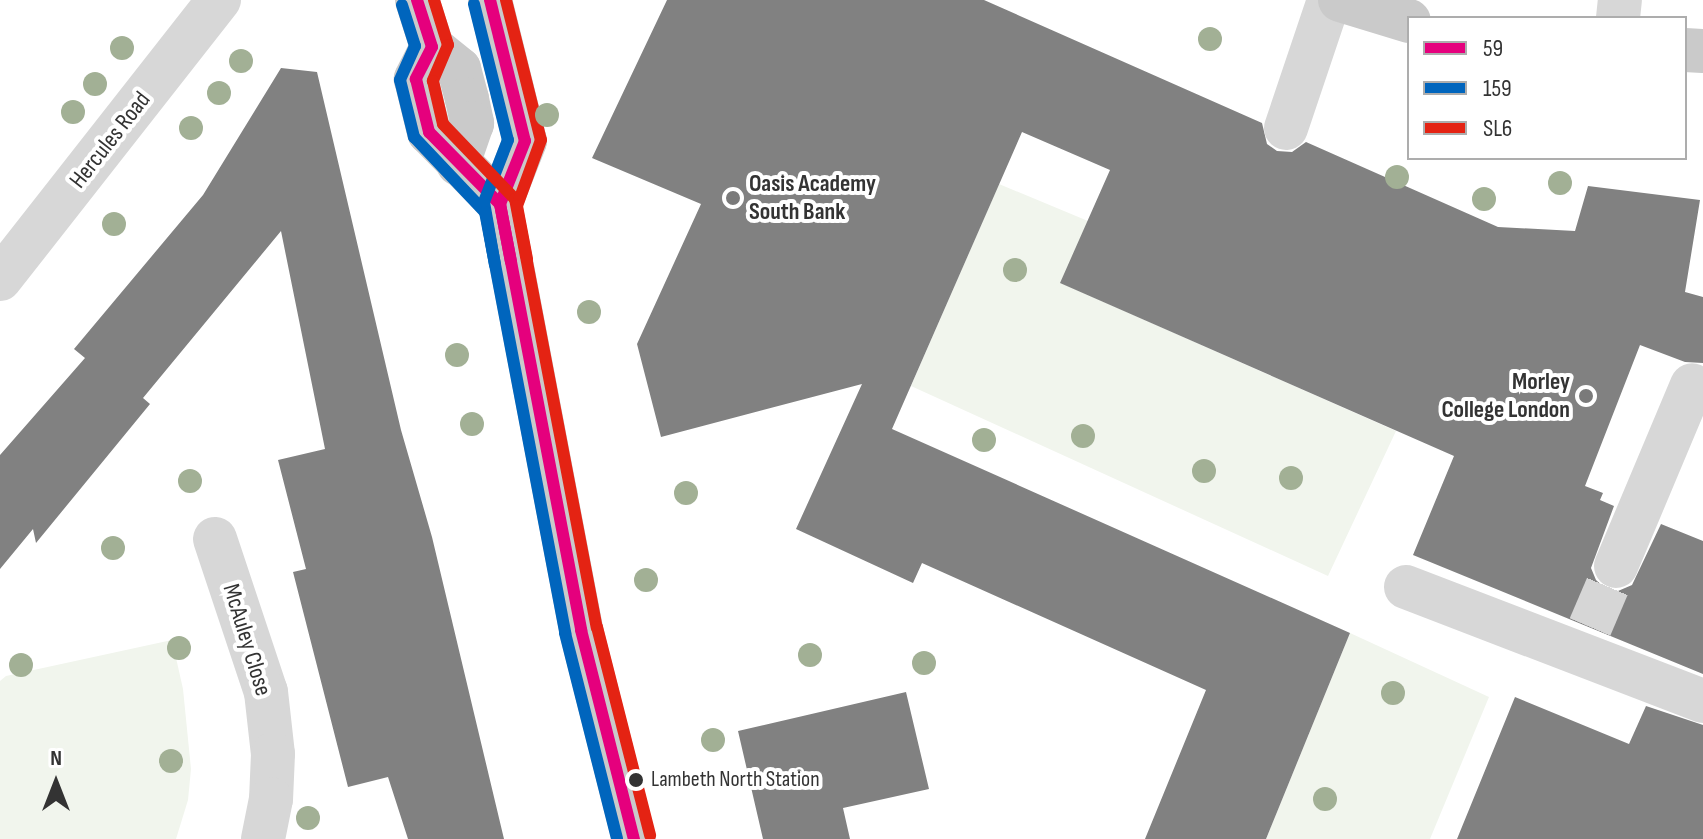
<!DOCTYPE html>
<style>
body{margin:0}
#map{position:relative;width:1703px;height:839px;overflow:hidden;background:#fff;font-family:"Sofia Sans Condensed",sans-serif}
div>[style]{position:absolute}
.green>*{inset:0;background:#f1f5ed}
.building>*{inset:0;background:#818181}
.minor-tunnel>*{height:44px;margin-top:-22px;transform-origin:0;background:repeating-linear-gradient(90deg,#d6d6d6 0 44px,transparent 0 66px)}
.minor>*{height:44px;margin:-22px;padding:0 22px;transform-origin:22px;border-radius:22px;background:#d7d7d7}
.major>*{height:44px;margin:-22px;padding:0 22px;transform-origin:22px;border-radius:22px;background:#cacaca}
.bus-1>*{height:12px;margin:-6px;padding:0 6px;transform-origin:6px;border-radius:6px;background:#e5007d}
.bus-2>*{height:12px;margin:-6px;padding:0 6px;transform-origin:6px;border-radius:6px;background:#0065bd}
.bus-3>*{height:12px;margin:-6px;padding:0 6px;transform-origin:6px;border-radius:6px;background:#e42313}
.trees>*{width:24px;height:24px;margin:-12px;border-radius:50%;background:#a2b095}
.dots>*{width:22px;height:22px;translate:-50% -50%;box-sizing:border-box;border:4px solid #fff;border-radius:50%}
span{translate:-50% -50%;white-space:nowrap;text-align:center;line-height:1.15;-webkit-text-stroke:8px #fff;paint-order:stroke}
.bus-label{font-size:22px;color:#333}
.left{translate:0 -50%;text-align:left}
.street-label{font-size:24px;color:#333}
.poi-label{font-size:24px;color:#333;font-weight:700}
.right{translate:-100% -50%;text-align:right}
.legend{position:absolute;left:1407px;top:16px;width:280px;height:144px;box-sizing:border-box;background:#fff;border:2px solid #adadad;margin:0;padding:10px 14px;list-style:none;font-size:24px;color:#333}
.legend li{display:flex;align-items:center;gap:16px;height:40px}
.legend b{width:40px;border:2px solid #adadad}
.north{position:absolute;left:16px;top:743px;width:80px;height:80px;-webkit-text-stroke:6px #fff;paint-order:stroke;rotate:0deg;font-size:22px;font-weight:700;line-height:32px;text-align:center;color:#333}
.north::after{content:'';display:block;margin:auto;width:28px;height:36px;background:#333;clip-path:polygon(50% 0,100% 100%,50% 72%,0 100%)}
</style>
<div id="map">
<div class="green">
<i style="clip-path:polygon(999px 184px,1088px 221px,1061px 283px,1396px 431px,1328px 576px,911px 386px)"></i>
<i style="clip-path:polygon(1350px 633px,1489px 697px,1430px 839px,1266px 839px)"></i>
<i style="clip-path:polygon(172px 640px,183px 689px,191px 769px,188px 800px,176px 839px,0 839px,0 681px,6px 676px)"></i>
</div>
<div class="building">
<i style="clip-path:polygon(667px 0,984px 0,1262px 123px,1267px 144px,1277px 151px,1292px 152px,1306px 142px,1498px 227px,1575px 231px,1588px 186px,1700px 200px,1685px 292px,1703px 297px,1703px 363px,1685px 362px,1640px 345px,1585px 486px,1603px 493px,1600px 500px,1614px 506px,1591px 568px,1596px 580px,1606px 589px,1618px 591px,1632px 585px,1661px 524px,1703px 541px,1703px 674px,1413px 555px,1454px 456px,1060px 283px,1110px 170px,1022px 132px,892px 429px,1350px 633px,1266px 839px,1145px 839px,1206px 690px,922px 563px,913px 583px,796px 529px,862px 384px,661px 437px,637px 344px,701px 204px,592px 158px)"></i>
<i style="clip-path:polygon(281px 68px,317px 72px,401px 430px,432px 537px,504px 839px,408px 839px,388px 777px,348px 787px,293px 572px,306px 569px,278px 460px,325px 449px,281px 231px,143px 398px,150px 404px,36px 543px,33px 529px,0 569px,0 455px,85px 358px,74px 349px,203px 195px)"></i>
<i style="clip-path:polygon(906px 692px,929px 789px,843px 808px,850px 839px,763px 839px,738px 731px)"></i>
<i style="clip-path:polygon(1515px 697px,1629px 744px,1646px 706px,1703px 725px,1703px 839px,1457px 839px)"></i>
</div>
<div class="minor-tunnel">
<i style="left:1590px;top:627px;width:66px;rotate:-66.9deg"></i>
</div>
<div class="minor">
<i style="left:1618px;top:18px;width:18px;rotate:-84deg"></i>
<i style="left:1286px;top:128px;width:135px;rotate:-71.4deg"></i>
<i style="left:0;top:279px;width:355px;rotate:-51.9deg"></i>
<i style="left:215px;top:539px;width:161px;rotate:71.6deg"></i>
<i style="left:266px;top:692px;width:62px;rotate:83.6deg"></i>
<i style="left:273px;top:754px;width:45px;rotate:92.5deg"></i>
<i style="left:271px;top:799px;width:41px;rotate:101.3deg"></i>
<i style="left:1616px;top:566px;width:196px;rotate:-67.2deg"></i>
<i style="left:1406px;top:587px;width:318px;rotate:21deg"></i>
</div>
<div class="major">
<i style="left:417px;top:0;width:49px;rotate:72.3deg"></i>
<i style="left:432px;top:47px;width:35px;rotate:39deg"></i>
<i style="left:459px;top:69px;width:31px;rotate:75deg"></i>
<i style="left:467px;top:99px;width:25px;rotate:78deg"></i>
<i style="left:472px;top:123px;width:43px;rotate:108.9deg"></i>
<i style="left:490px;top:0;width:145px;rotate:76.1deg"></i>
<i style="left:525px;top:141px;width:68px;rotate:111.6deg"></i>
<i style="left:500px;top:204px;width:434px;rotate:79.2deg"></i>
<i style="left:581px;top:630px;width:216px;rotate:75.8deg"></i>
<i style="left:1340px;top:0;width:72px;rotate:16.9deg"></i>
<i style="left:432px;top:47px;width:36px;rotate:117deg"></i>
<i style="left:416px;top:79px;width:55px;rotate:76.2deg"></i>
<i style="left:429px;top:132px;width:101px;rotate:45.4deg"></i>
<i style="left:1685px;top:50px;width:18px;rotate:3deg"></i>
</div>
<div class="bus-1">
<i style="left:417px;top:0;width:49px;rotate:72.3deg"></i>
<i style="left:432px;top:47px;width:36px;rotate:117deg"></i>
<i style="left:416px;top:79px;width:55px;rotate:76.2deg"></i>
<i style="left:429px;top:132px;width:101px;rotate:45.4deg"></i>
<i style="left:500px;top:204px;width:434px;rotate:79.2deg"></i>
<i style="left:581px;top:630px;width:216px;rotate:75.8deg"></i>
<i style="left:490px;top:0;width:145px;rotate:76.1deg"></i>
<i style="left:525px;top:141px;width:68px;rotate:111.6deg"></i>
<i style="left:500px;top:204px;width:59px;rotate:79.3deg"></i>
</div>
<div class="bus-2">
<i style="left:474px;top:4px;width:140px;rotate:76deg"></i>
<i style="left:508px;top:140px;width:66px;rotate:111.2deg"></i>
<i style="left:484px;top:202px;width:64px;rotate:80.1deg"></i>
<i style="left:402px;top:5px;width:43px;rotate:72.4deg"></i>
<i style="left:415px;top:46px;width:37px;rotate:114deg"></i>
<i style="left:400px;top:80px;width:59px;rotate:76.2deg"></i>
<i style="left:414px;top:137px;width:103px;rotate:46.6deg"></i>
<i style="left:485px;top:212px;width:429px;rotate:79.2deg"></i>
<i style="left:565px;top:633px;width:212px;rotate:75.8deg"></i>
</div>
<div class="bus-3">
<i style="left:434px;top:0;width:47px;rotate:72.7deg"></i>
<i style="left:448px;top:45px;width:39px;rotate:113deg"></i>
<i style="left:433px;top:81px;width:44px;rotate:76.9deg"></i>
<i style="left:443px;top:124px;width:104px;rotate:46.2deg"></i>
<i style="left:515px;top:199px;width:436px;rotate:79.2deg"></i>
<i style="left:597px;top:627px;width:215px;rotate:75.7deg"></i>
<i style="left:506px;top:0;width:144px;rotate:76deg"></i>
<i style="left:541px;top:140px;width:70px;rotate:110deg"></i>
<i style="left:517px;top:206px;width:54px;rotate:79.3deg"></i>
</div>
<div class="trees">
<i style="left:1210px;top:39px"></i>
<i style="left:122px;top:48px"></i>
<i style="left:241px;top:61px"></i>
<i style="left:95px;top:84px"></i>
<i style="left:219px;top:93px"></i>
<i style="left:73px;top:112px"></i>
<i style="left:547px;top:115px"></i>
<i style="left:191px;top:128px"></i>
<i style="left:1397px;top:177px"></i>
<i style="left:1560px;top:183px"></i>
<i style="left:1484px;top:199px"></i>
<i style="left:114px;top:224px"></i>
<i style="left:1015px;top:270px"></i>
<i style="left:589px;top:312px"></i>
<i style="left:457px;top:355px"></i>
<i style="left:472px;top:424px"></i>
<i style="left:1083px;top:436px"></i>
<i style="left:984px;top:440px"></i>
<i style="left:1204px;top:471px"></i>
<i style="left:1291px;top:478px"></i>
<i style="left:190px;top:481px"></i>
<i style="left:686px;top:493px"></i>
<i style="left:113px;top:548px"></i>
<i style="left:646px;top:580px"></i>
<i style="left:179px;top:648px"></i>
<i style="left:810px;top:655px"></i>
<i style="left:924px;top:663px"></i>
<i style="left:21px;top:665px"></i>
<i style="left:1393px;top:693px"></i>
<i style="left:713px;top:740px"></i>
<i style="left:171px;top:761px"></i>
<i style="left:1325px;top:799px"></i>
<i style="left:308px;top:818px"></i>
</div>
<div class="dots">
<i style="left:733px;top:198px;background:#7a7a7a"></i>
<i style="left:1586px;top:396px;background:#7a7a7a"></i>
<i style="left:636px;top:780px;background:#333"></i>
</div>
<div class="bus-label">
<span class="left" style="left:651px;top:780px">Lambeth North Station</span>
</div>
<div class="street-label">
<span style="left:110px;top:140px;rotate:-52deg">Hercules Road</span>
<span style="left:247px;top:640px;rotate:73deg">McAuley Close</span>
</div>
<div class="poi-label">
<span class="left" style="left:749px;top:198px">Oasis Academy<br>South Bank</span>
<span class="right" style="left:1570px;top:396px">Morley<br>College London</span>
</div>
<ul class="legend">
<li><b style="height:10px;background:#e5007d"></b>59</li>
<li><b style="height:10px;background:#0065bd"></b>159</li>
<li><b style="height:10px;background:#e42313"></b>SL6</li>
</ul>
<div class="north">N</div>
</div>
